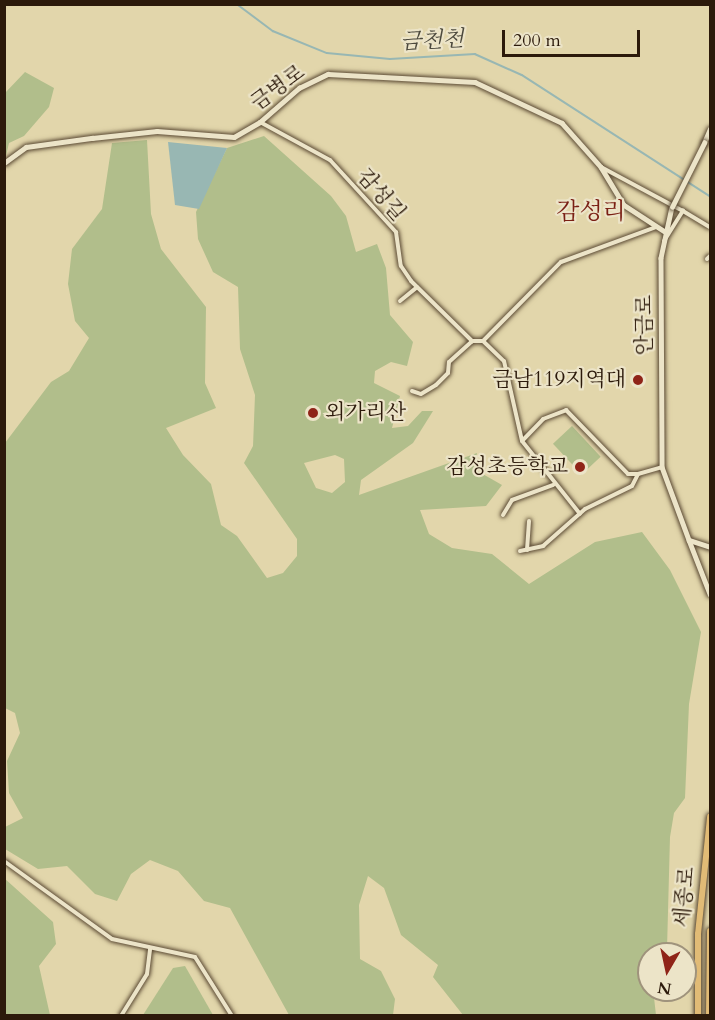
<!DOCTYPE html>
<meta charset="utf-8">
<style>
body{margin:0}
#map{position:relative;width:715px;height:1020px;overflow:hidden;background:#e2d6ab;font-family:Cardo,"Noto Serif KR",serif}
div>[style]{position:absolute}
.green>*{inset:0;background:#b1be8b;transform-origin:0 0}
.water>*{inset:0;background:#98b7b3}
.stream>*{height:1.5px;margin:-0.75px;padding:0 0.75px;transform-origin:0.75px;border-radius:0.75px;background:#98b7b3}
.roads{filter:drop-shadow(0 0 2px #5a4933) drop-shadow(0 0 2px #5a4933)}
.minor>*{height:4px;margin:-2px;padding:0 2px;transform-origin:2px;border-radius:2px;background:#ece4c8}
.tertiary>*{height:4.5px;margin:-2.25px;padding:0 2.25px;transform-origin:2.25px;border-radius:2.25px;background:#ece4c8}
.trunk>*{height:6px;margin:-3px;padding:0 3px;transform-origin:3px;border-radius:3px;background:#e1bb76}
.bridges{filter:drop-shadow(0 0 2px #5a4933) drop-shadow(0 0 2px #5a4933)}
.tertiary-bridge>*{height:4.5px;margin:-2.25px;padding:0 2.25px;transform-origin:2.25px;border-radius:2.25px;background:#ece4c8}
.dots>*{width:16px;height:16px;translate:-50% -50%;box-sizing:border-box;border:3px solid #ece4c8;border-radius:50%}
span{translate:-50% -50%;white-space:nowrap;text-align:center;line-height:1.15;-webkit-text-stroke:4.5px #ece4c8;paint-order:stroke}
.street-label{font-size:21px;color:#2c1a0b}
.poi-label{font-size:21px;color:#2c1a0b}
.right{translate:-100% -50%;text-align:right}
.left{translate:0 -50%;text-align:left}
.water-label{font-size:22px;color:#4c493d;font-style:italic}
.quarter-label{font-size:24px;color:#7a1f14}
.frame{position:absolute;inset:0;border:6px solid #2c1a0b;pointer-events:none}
.north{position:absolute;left:637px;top:942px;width:60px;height:60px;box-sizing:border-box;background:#ece4c8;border:2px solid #9f937c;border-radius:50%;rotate:189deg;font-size:16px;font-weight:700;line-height:24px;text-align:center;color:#2c1a0b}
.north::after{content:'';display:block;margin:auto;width:21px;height:27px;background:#8f2418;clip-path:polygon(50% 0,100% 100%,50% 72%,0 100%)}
.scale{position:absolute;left:502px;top:30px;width:138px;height:27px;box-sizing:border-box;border:3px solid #2c1a0b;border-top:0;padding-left:8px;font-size:18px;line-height:21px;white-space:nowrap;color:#2c1a0b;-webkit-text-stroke:4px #ece4c8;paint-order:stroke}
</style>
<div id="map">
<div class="green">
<i style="clip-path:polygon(25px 72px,54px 88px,49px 107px,24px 136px,9px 143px,5px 160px,5px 93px)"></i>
<i style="clip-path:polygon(evenodd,264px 136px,331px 196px,346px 216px,356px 252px,377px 244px,386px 268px,390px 315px,413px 342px,407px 366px,391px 362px,375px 371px,374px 383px,400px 396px,392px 428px,408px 426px,422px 411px,433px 411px,413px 443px,361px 480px,359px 495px,477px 453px,474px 469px,502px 485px,486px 506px,420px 510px,429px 534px,452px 548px,492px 554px,529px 584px,595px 542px,642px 532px,670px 570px,701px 632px,689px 704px,685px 798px,674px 813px,670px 837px,667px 949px,665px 954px,649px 954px,656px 1015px,463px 1015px,433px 977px,438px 965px,401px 935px,384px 888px,368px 876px,359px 905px,360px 959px,381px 971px,395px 999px,393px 1015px,289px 1015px,230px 908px,204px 901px,178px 871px,150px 860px,131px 874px,117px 901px,95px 894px,67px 866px,38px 869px,5px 849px,5px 827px,23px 818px,9px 793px,7px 761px,20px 733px,15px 713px,5px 708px,5px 443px,51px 382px,69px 371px,89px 338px,75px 321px,68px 284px,72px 249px,102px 209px,112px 143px,147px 140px,151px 214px,161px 249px,206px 307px,205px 383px,216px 408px,166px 428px,183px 455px,211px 484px,221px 525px,237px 536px,267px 578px,283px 573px,297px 556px,297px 539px,244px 463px,253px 446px,255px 395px,240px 349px,238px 287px,213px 272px,198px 239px,196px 212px,227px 148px,264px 136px,335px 455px,344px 459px,345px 482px,332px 493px,316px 488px,304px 463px,335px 455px)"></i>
<i style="left:572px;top:426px;width:42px;height:26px;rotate:47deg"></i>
<i style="clip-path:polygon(4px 878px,53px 922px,56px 944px,39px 966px,50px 1015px,5px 1015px)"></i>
<i style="clip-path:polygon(185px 966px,213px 1015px,143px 1015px,173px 968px)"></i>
</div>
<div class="water">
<i style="clip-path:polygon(168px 142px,227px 148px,199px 209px,175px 205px)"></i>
</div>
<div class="stream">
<i style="left:237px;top:4px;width:45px;rotate:36.9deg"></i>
<i style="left:273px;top:31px;width:58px;rotate:22.2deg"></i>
<i style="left:327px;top:53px;width:63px;rotate:5.4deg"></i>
<i style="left:390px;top:59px;width:85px;rotate:-3.4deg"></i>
<i style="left:475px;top:54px;width:51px;rotate:24.1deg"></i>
<i style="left:522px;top:75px;width:224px;rotate:32.8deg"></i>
</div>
<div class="roads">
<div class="minor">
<i style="left:260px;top:122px;width:80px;rotate:28.5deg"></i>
<i style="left:330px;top:160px;width:98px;rotate:47.5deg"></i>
<i style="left:396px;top:232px;width:34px;rotate:82deg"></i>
<i style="left:401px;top:266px;width:18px;rotate:56deg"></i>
<i style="left:411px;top:281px;width:86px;rotate:44.5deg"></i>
<i style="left:472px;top:341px;width:11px"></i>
<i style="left:483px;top:341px;width:29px;rotate:44deg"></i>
<i style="left:504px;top:361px;width:82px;rotate:77.3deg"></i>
<i style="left:522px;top:441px;width:93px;rotate:51.5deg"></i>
<i style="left:601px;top:167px;width:93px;rotate:28.2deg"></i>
<i style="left:664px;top:241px;width:36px;rotate:-58deg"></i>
<i style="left:683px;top:211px;width:31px;rotate:31deg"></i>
<i style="left:707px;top:259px;width:4px;rotate:-45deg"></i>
<i style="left:400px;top:301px;width:22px;rotate:-39deg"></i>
<i style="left:483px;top:341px;width:111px;rotate:-45.4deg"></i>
<i style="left:561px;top:262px;width:101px;rotate:-20.2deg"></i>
<i style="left:412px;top:391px;width:9px;rotate:18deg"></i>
<i style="left:421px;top:394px;width:17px;rotate:-31deg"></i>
<i style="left:436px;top:385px;width:17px;rotate:-45deg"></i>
<i style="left:448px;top:373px;width:11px;rotate:-85deg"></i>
<i style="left:449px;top:362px;width:31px;rotate:-42deg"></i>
<i style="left:523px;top:440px;width:29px;rotate:-46deg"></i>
<i style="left:543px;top:419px;width:25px;rotate:-21deg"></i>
<i style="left:566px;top:410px;width:89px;rotate:45.9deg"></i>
<i style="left:628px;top:474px;width:9px"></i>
<i style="left:503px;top:515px;width:17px;rotate:-59deg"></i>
<i style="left:512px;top:500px;width:44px;rotate:-20.1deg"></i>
<i style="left:527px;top:550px;width:29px;rotate:-86deg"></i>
<i style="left:520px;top:551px;width:24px;rotate:-12deg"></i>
<i style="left:543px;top:546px;width:56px;rotate:-41.4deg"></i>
<i style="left:585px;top:509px;width:52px;rotate:-26.1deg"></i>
<i style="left:632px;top:486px;width:13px;rotate:-63deg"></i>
<i style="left:638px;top:474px;width:25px;rotate:-16deg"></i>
<i style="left:4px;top:861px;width:133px;rotate:35.8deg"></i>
<i style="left:112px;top:939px;width:85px;rotate:12.2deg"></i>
<i style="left:195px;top:957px;width:70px;rotate:57.9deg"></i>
<i style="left:121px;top:1016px;width:49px;rotate:-58.2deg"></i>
<i style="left:147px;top:974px;width:26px;rotate:-83deg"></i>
</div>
<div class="tertiary">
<i style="left:704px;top:143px;width:15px;rotate:-67deg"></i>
<i style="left:4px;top:163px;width:27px;rotate:-36deg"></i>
<i style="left:26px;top:147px;width:67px;rotate:-7.8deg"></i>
<i style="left:92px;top:138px;width:65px;rotate:-6.1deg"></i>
<i style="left:157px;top:131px;width:77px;rotate:4.5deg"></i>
<i style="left:234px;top:137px;width:30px;rotate:-30deg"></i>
<i style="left:260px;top:122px;width:52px;rotate:-41.1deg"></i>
<i style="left:299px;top:88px;width:32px;rotate:-26deg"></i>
<i style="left:328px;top:74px;width:147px;rotate:3.1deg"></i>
<i style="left:475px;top:82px;width:96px;rotate:25.2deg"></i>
<i style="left:562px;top:123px;width:59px;rotate:48.4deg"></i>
<i style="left:601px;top:167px;width:44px;rotate:58.8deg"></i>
<i style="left:624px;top:205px;width:48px;rotate:33deg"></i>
<i style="left:672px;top:207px;width:52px;rotate:102.2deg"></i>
<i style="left:661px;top:258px;width:209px;rotate:89.7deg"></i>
<i style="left:662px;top:467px;width:78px;rotate:69.7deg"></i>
<i style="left:689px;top:540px;width:22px;rotate:18deg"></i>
<i style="left:689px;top:540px;width:58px;rotate:68.7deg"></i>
</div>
<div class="trunk">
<i style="left:698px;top:1016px;width:82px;rotate:-90deg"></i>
<i style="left:698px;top:934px;width:118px;rotate:-84.1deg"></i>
<i style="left:709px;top:1016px;width:85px;rotate:-89.3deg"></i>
</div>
</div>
<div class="bridges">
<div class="tertiary-bridge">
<i style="left:672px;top:207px;width:72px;rotate:-63.4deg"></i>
</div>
</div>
<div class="dots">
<i style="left:638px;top:380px;background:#8f2418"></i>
<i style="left:313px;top:413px;background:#8f2418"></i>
<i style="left:580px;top:467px;background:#8f2418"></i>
</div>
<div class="street-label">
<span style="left:278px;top:88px;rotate:-36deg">금병로</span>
<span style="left:381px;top:195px;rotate:49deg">감성길</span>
<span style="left:645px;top:325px;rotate:-90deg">안금로</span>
<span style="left:685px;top:897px;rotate:-85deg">세종로</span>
</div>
<div class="poi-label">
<span class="right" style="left:626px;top:380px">금남119지역대</span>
<span class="left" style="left:325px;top:413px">외가리산</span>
<span class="right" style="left:568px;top:467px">감성초등학교</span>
</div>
<div class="water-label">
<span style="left:432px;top:41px;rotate:-3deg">금천천</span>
</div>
<div class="quarter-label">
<span style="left:591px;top:212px">감성리</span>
</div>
<div class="frame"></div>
<div class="north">N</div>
<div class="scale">200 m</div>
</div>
